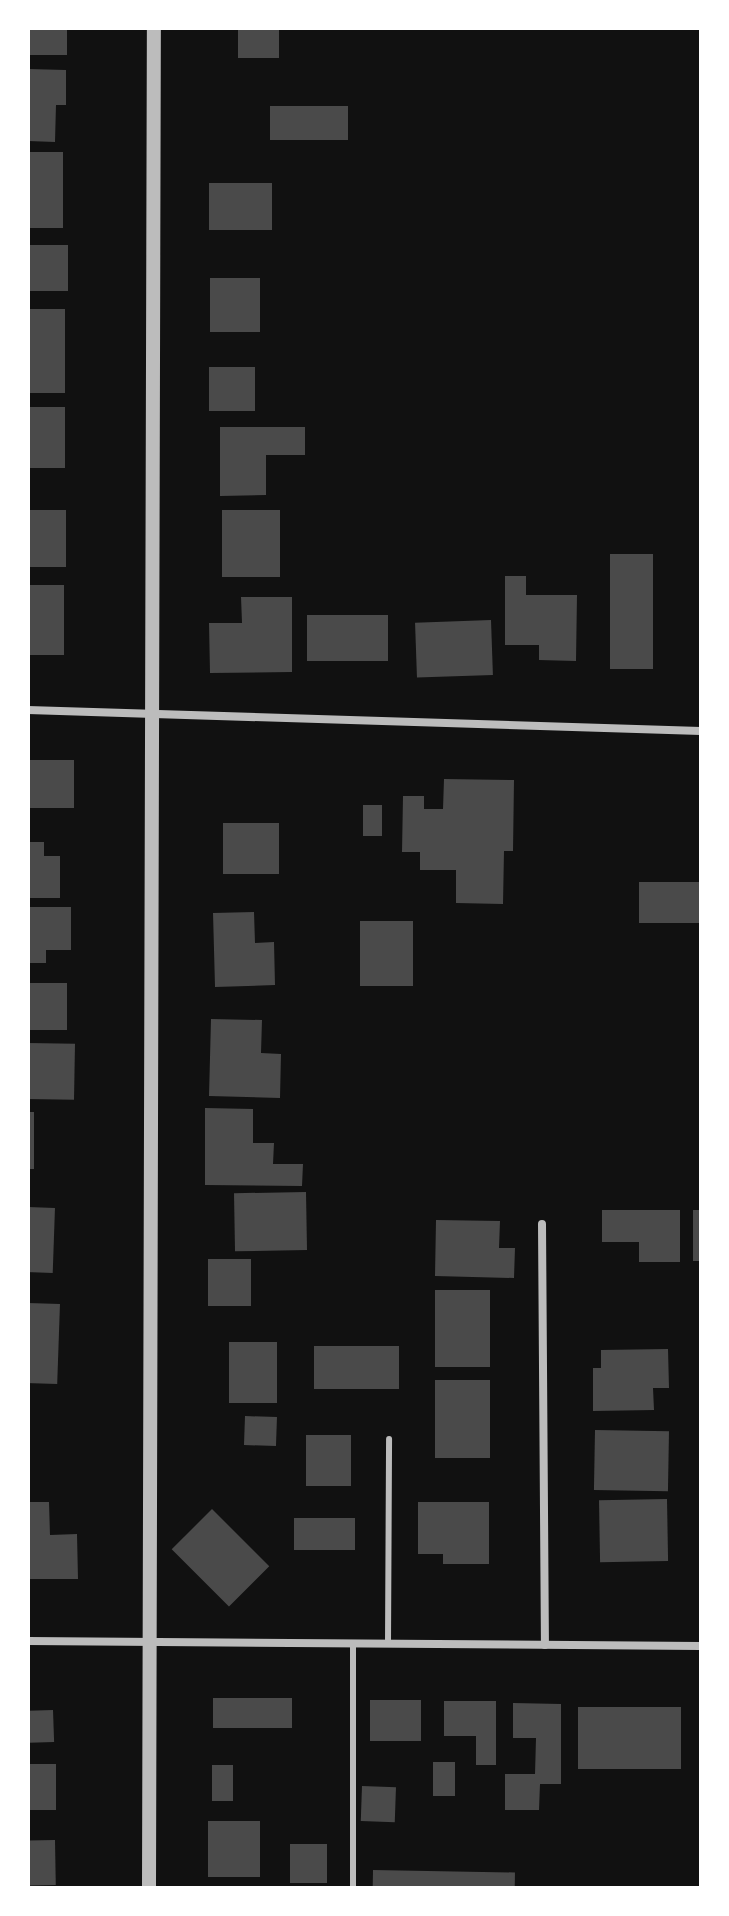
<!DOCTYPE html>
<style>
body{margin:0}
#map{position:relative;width:729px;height:1916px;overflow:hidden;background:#111;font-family:"Nunito Sans",sans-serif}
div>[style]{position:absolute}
.building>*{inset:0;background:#4a4a4a;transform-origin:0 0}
.service>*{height:6px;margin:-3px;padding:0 3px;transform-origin:3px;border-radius:3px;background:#bcbcbc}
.minor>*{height:8px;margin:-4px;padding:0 4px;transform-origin:4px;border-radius:4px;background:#bcbcbc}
.tertiary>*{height:14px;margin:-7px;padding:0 7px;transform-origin:7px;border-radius:7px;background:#bcbcbc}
span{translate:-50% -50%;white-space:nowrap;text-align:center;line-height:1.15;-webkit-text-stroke:8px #fff;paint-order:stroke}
.frame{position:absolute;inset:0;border:30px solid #fff;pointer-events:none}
</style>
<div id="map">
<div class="building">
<i style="left:28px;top:28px;width:39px;height:27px"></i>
<i style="left:238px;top:28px;width:41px;height:30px"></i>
<i style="clip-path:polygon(28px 69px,66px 70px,66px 105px,56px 105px,55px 142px,28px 141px)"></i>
<i style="left:270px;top:106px;width:78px;height:34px"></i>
<i style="left:28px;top:152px;width:35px;height:76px"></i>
<i style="left:209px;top:183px;width:63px;height:47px"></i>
<i style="left:28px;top:245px;width:40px;height:46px"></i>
<i style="left:210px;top:278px;width:50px;height:54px"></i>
<i style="left:28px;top:309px;width:37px;height:84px"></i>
<i style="left:209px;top:367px;width:46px;height:44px"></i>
<i style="left:28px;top:407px;width:37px;height:61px"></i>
<i style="clip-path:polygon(220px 427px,305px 427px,305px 455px,266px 455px,266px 495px,220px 496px)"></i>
<i style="left:28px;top:510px;width:38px;height:57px"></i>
<i style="left:222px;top:510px;width:58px;height:67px"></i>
<i style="left:610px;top:554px;width:43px;height:115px"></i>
<i style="clip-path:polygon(505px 576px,526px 576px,526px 595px,577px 595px,576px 661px,539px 660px,539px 645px,505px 645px)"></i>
<i style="left:28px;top:585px;width:36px;height:70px"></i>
<i style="clip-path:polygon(241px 597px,292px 597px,292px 672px,210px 673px,209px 623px,242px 623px)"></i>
<i style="left:307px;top:615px;width:81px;height:46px"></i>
<i style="left:491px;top:620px;width:55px;height:76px;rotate:88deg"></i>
<i style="left:28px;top:760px;width:46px;height:48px"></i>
<i style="clip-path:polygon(444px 779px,514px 780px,513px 851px,504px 851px,503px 904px,456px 903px,456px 870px,420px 870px,420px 852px,402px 852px,403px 796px,424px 796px,424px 809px,443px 809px)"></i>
<i style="left:363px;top:805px;width:19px;height:31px"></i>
<i style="left:223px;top:823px;width:56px;height:51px"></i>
<i style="clip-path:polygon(28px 842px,44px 842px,44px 856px,60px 856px,60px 898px,28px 898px)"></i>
<i style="left:639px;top:882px;width:62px;height:41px"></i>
<i style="clip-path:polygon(28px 907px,71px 907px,71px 950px,46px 950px,46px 963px,28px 963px)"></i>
<i style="clip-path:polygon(254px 912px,255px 943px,274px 942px,275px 985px,215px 987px,213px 913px)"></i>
<i style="left:360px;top:921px;width:53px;height:65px"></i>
<i style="left:28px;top:983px;width:39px;height:47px"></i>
<i style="clip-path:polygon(211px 1019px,262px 1020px,261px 1053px,281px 1054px,280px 1098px,209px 1096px)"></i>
<i style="left:28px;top:1043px;width:47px;height:56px;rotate:1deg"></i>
<i style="clip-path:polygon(205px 1108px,253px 1109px,253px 1143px,274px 1143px,273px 1164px,303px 1164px,302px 1186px,205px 1185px)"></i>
<i style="left:28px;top:1112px;width:6px;height:57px"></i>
<i style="left:306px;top:1192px;width:58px;height:72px;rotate:89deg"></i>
<i style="left:28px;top:1207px;width:27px;height:65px;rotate:2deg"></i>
<i style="clip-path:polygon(602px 1210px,680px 1210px,680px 1262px,639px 1262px,639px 1242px,602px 1242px)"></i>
<i style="left:693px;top:1210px;width:8px;height:51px"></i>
<i style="clip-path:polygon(436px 1220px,500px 1221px,499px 1248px,515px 1248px,514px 1278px,435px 1276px)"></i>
<i style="left:208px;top:1259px;width:43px;height:47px"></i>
<i style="left:435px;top:1290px;width:55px;height:77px"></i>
<i style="left:28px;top:1303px;width:32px;height:80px;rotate:2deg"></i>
<i style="left:229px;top:1342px;width:48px;height:61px"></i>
<i style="left:314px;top:1346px;width:85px;height:43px"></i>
<i style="clip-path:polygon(668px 1349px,669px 1388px,653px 1388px,654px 1410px,593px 1411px,593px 1368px,601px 1368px,601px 1350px)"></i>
<i style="left:435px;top:1380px;width:55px;height:78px"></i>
<i style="left:245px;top:1416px;width:32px;height:29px;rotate:2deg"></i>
<i style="left:595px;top:1430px;width:74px;height:60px;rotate:1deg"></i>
<i style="left:306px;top:1435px;width:45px;height:51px"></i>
<i style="left:667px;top:1499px;width:62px;height:68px;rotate:89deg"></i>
<i style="clip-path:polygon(28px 1502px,49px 1502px,50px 1535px,77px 1534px,78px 1579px,28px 1579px)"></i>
<i style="clip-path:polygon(418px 1502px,489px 1502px,489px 1564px,443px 1564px,443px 1554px,418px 1554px)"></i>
<i style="left:212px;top:1509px;width:81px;height:57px;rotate:45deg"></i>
<i style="left:294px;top:1518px;width:61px;height:32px"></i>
<i style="left:213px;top:1698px;width:79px;height:30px"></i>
<i style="left:370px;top:1700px;width:51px;height:41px"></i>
<i style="clip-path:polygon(444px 1701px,496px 1701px,496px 1765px,476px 1765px,476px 1736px,444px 1736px)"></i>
<i style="clip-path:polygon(513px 1703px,561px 1704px,561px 1784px,540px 1784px,539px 1810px,505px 1810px,505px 1774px,535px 1774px,536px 1738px,513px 1738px)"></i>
<i style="left:578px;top:1707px;width:103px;height:62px"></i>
<i style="left:53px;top:1710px;width:32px;height:25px;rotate:88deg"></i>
<i style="left:433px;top:1762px;width:22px;height:34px"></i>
<i style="left:28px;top:1764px;width:28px;height:46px"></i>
<i style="left:212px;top:1765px;width:21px;height:36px"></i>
<i style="left:362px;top:1786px;width:34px;height:35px;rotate:2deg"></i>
<i style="left:208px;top:1821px;width:52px;height:56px"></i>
<i style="left:55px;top:1840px;width:45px;height:27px;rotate:89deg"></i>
<i style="left:290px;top:1844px;width:37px;height:39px"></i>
<i style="left:373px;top:1870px;width:142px;height:18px;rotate:1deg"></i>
</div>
<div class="service">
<i style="left:353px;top:1643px;width:245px;rotate:90deg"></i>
<i style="left:388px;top:1643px;width:204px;rotate:-89.7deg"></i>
</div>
<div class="minor">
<i style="left:28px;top:710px;width:673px;rotate:1.79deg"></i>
<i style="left:542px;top:1224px;width:421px;rotate:89.6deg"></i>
<i style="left:28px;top:1641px;width:673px;rotate:0.43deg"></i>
</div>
<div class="tertiary">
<i style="left:149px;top:1888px;width:1860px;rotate:-89.85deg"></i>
</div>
<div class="frame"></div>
</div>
